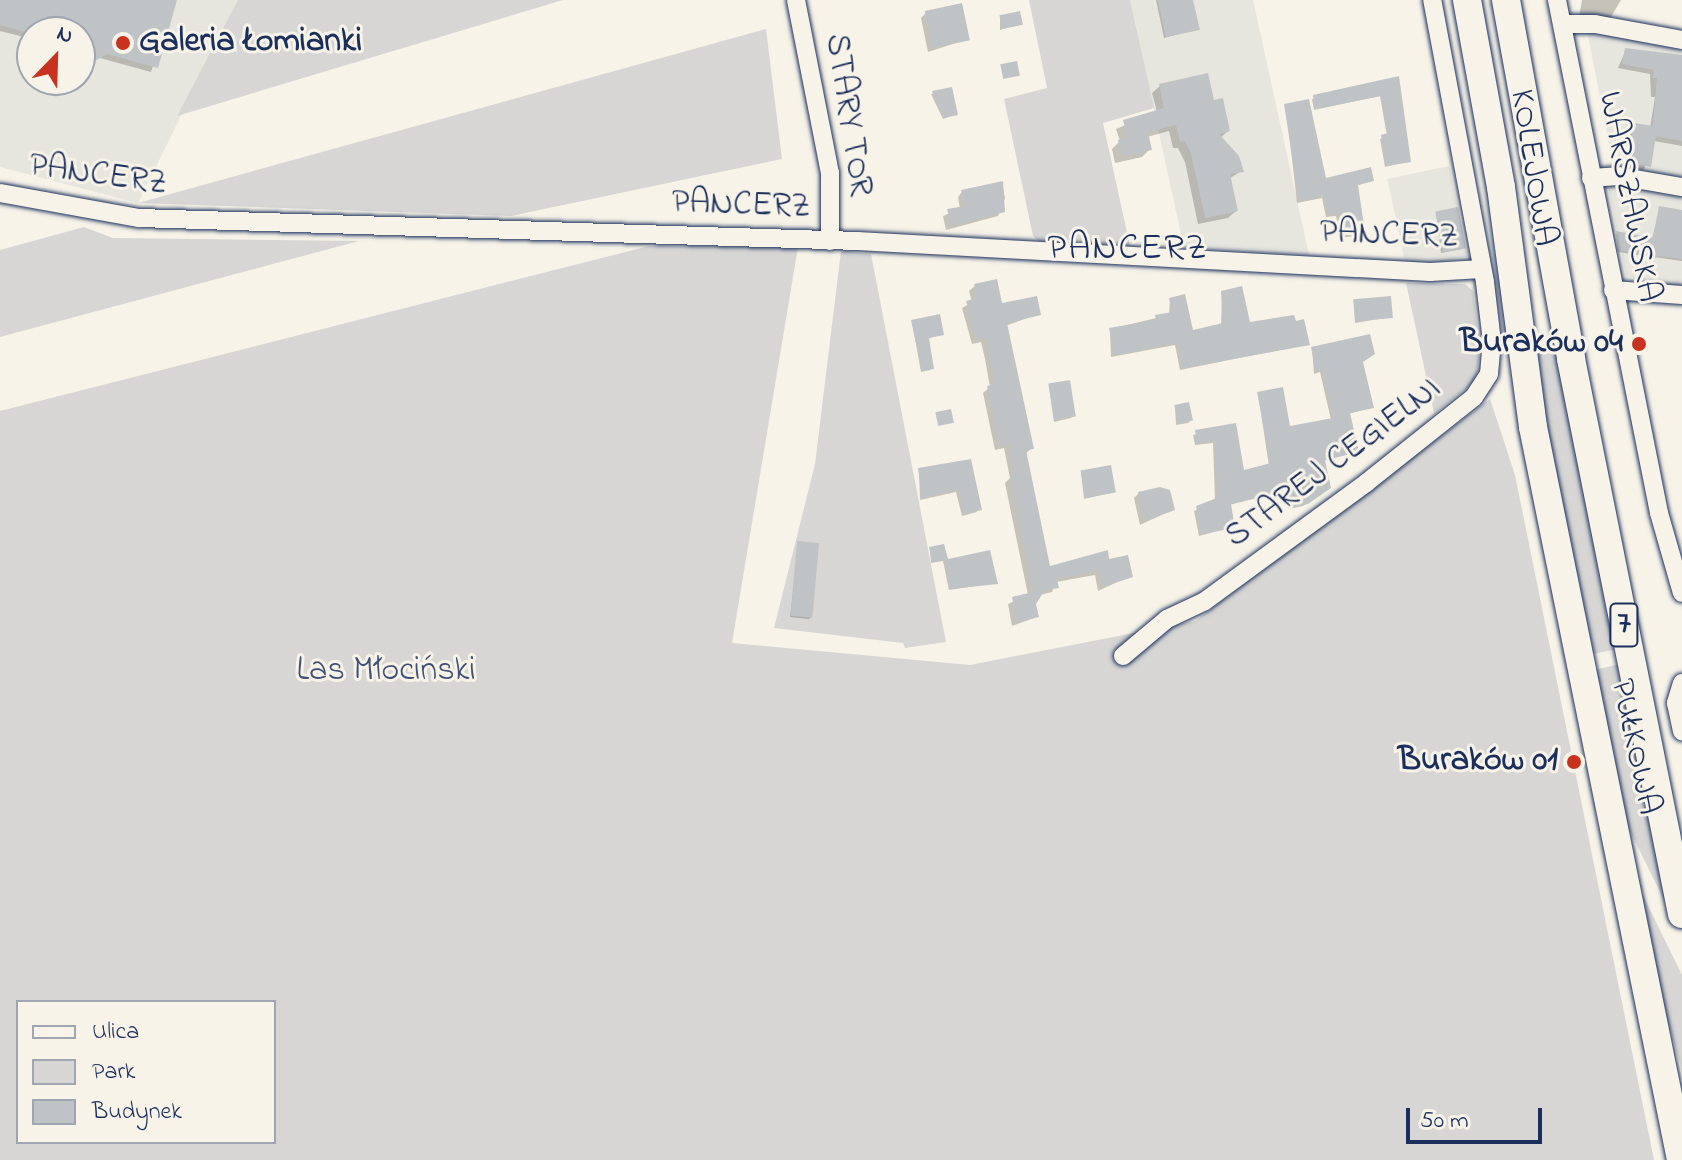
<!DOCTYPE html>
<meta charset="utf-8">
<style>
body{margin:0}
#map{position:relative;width:1682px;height:1160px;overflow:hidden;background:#f7f3e8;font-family:"Indie Flower",sans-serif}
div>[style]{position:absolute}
.built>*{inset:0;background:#e6e5de;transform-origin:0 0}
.green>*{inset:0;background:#d7d6d4}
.shadow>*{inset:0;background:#0003}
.building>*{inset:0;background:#c0c3c5;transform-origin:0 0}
.roads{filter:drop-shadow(0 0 2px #1b2f5e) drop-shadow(0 0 2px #1b2f5e)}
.minor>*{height:18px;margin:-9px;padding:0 9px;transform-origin:9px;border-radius:9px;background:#f7f3e8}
.trunk>*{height:28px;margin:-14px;padding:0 14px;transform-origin:14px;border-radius:14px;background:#f7f3e8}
.dots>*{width:22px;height:22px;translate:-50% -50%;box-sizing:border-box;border:4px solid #f7f3e8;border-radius:50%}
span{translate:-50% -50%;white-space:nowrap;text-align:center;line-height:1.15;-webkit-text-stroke:6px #f7f3e8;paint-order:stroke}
.shield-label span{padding:2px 6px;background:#f7f3e8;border:2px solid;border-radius:6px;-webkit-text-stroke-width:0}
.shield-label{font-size:32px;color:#1b2f5e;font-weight:700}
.poi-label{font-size:34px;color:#1b2f5e;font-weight:700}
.left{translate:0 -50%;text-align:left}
.right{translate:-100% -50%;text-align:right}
.street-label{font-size:34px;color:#1b2f5e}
.park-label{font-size:34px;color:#415076}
.neighbourhood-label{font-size:36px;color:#1b2f5e;letter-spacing:2px}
.legend{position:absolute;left:16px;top:1000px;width:260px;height:144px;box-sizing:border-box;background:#f7f3e8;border:2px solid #9fa5b1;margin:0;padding:10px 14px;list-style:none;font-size:24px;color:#1b2f5e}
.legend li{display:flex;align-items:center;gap:16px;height:40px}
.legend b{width:40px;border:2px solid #9fa5b1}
.north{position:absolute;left:16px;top:16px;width:80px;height:80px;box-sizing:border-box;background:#f7f3e8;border:2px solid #9fa5b1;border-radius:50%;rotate:23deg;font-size:22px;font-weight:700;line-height:32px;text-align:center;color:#1b2f5e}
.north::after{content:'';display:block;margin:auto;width:28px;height:36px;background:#c8321e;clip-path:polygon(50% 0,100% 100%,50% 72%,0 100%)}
.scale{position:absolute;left:1406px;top:1108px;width:136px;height:36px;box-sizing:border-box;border:4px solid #1b2f5e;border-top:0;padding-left:10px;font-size:24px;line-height:28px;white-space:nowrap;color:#1b2f5e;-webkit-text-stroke:6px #f7f3e8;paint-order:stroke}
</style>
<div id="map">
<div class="built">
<i style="clip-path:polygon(evenodd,0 0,238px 0,138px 203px,0 167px,0 0,32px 32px,80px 32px,80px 80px,32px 80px,32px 32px)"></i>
<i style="clip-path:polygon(1130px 0,1253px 0,1309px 255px,1184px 248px)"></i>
<i style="clip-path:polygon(1587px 30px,1682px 47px,1682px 182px,1614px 170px)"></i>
<i style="left:1449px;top:166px;width:92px;height:63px;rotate:78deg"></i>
<i style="clip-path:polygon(1607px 180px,1682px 193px,1682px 287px,1626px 276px)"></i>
</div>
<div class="green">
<i style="clip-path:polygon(238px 0,563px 0,177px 116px)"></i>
<i style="clip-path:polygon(1029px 0,1130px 0,1154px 108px,1103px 123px,1130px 246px,1041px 243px,1033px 236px,1004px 99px,1047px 88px)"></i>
<i style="clip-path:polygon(766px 29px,782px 159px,511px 216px,138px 203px)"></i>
<i style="clip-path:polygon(84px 227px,113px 238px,359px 241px,0 337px,0 250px)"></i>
<i style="clip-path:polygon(evenodd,649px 246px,798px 247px,732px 643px,970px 665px,1195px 621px,1490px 399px,1515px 475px,1654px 1160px,0 1160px,0 411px,649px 246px,18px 1002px,274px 1002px,274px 1142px,18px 1142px,18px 1002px)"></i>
<i style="clip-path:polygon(841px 251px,871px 254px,946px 642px,905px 648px,903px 643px,774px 628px,815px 464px)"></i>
<i style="clip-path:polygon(1406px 283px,1465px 284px,1473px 291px,1480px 347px,1476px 381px,1434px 413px)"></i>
<i style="clip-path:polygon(1545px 343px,1556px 352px,1617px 649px,1589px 655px,1538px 401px,1536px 348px)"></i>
<i style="clip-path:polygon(1620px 664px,1671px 914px,1621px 813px,1590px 671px)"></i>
<i style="clip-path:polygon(1634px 877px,1682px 975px,1682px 1070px,1658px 987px)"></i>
</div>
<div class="shadow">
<i style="clip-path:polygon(0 0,175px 0,151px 72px,100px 58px,82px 68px,80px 32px,32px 32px,32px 39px,0 31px)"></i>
<i style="clip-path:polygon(1156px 0,1191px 0,1198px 29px,1164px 38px)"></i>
<i style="clip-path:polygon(1582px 0,1621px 0,1608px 22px,1579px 17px)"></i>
<i style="clip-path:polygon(926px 13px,968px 39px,928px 52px,921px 18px)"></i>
<i style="clip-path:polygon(1000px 17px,1021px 24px,1000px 30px)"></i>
<i style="clip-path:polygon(1626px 50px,1682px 59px,1682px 146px,1654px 141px,1644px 170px,1624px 167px,1630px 130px,1635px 125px,1650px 128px,1655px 97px,1651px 97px,1650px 74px,1618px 68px)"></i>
<i style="clip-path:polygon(1397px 79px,1409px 161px,1385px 167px,1380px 139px,1387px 136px,1380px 96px,1314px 110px,1312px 99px)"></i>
<i style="clip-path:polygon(1160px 86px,1213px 103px,1228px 131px,1220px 138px,1241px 171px,1229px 179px,1236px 211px,1228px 218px,1198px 224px,1185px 162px,1178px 148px,1173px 148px,1169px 131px,1147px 137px,1150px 149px,1142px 157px,1115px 163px,1112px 149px,1120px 141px,1116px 129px,1157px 112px,1152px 93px)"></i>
<i style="clip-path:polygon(951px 89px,956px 114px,943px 119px,931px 94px)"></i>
<i style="clip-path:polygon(1286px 106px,1324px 181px,1372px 180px,1356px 186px,1361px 235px,1340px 238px,1336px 216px,1326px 217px,1322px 198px,1297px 203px)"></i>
<i style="clip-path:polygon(1002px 184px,1005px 198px,998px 216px,946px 230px,943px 216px,960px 209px,958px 197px,962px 192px)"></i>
<i style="clip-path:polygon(1660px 209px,1682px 212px,1682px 261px,1618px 252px,1616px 234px,1652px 239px)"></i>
<i style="clip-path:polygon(1436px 213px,1464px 247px,1462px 249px,1441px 253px)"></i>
<i style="clip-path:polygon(975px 286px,1001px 305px,1039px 314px,1005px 326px,1032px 448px,1025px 454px,1048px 569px,1108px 561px,1130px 576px,1098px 591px,1095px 575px,1056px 582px,1052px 592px,1040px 595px,1034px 604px,1037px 617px,1012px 626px,1008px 604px,1028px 595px,1005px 483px,1010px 478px,1004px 448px,995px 450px,983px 393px,990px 387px,985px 359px,981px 342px,972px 344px,962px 308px,972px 302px,969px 291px)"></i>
<i style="clip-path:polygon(1222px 293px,1249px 324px,1308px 344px,1180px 370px,1175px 345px,1111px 357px,1110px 329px,1169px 315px,1170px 299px,1191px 333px,1221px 326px)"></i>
<i style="clip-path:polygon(1354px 301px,1391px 317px,1355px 323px)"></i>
<i style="clip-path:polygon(912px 322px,942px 334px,927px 339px,930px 370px,921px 372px)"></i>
<i style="clip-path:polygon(1312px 349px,1361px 362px,1371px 408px,1348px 414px,1357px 452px,1323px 461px,1326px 490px,1303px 506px,1289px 509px,1285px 491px,1229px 505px,1233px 527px,1199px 536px,1194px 511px,1215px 501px,1213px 443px,1195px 445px,1193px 435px,1234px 425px,1243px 472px,1269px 466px,1258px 394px,1288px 429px,1331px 420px,1320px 372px,1314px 374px)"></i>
<i style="clip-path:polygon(1049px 386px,1073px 416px,1071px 418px,1054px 422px)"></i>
<i style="clip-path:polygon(1175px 407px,1190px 421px,1188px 423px,1176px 425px)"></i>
<i style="clip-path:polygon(970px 461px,977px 512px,962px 516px,956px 492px,920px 500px,919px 470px)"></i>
<i style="clip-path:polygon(1081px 472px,1114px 492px,1084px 499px)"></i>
<i style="clip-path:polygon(1139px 493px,1172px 510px,1140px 525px,1134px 498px)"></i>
<i style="clip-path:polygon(798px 548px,811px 617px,809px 619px,790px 617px)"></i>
<i style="clip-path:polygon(930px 549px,946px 562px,995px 583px,949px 590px,943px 561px,931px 563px)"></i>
</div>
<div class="building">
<i style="clip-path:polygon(0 0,177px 0,158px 68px,107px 54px,88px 65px,80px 52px,80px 32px,26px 32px,0 25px)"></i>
<i style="clip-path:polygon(1158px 0,1193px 0,1200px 30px,1166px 37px)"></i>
<i style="left:962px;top:3px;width:38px;height:38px;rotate:78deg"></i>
<i style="left:1020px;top:11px;width:14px;height:21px;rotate:78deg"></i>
<i style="clip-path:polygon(1625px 48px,1682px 55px,1682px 141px,1656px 136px,1651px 167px,1627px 162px,1634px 123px,1653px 126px,1657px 78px,1653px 78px,1654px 70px,1622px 64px)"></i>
<i style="left:1017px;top:61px;width:15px;height:17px;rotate:79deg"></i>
<i style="clip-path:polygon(1208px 73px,1214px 100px,1223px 98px,1230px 131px,1219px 134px,1239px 156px,1244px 172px,1230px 174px,1238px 211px,1205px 218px,1191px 154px,1185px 141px,1180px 142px,1176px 125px,1148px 132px,1152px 150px,1122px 156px,1118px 140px,1128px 138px,1123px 120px,1164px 108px,1159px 84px)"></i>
<i style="clip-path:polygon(1399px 76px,1411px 162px,1387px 166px,1381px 135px,1388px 133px,1381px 96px,1315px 109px,1313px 95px)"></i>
<i style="clip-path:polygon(952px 87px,958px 115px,944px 118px,932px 91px)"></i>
<i style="clip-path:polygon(1309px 99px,1326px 178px,1371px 167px,1374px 181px,1358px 185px,1365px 232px,1342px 236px,1339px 214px,1329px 215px,1324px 196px,1299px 201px,1284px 104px)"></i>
<i style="clip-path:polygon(1003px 181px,1005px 212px,951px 226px,947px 209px,965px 206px,961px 190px)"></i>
<i style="clip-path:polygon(1659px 206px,1682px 210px,1682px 259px,1621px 251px,1616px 231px,1653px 238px)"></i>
<i style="left:1458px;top:207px;width:42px;height:23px;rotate:79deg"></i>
<i style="clip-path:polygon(997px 279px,1002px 303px,1037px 296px,1041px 315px,1007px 323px,1034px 449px,1026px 450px,1050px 566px,1108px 550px,1109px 559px,1128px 555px,1133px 577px,1103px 587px,1100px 570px,1057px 579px,1059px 588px,1045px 590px,1036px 604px,1039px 617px,1017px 622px,1012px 597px,1033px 592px,1010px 476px,1015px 475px,1009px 444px,1000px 446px,987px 386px,995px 384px,986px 338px,977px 340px,966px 301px,977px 298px,974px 284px)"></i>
<i style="clip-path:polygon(1242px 286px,1250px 322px,1294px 315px,1296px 321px,1304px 319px,1310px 345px,1183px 368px,1178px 343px,1114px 355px,1109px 328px,1156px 320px,1155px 315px,1172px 312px,1169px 298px,1185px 294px,1193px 330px,1223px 323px,1221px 291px)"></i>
<i style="left:1391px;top:296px;width:22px;height:38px;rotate:85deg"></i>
<i style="clip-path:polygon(940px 314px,944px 335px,929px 338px,934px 369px,922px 371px,911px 320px)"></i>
<i style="clip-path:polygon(1370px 334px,1375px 354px,1363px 362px,1374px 408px,1350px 413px,1359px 452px,1325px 460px,1331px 488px,1308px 504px,1291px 508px,1288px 490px,1231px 504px,1235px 528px,1201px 534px,1196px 506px,1217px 498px,1215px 441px,1197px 443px,1195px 430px,1236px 423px,1244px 470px,1271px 463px,1257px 392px,1283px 387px,1290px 426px,1333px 418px,1323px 371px,1316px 372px,1311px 347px)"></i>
<i style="left:1070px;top:380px;width:37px;height:22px;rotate:81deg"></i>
<i style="left:1189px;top:402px;width:19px;height:15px;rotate:78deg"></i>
<i style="left:951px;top:409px;width:14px;height:16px;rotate:78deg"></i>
<i style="clip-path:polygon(971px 459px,982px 510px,964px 514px,958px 490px,922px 498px,918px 468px)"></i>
<i style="left:1111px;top:465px;width:28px;height:31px;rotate:80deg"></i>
<i style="clip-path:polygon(1160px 487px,1170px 490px,1175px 510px,1145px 521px,1138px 492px)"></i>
<i style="left:819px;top:543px;width:75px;height:22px;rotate:95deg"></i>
<i style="clip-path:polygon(944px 544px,948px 559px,990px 550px,998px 584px,951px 589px,944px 560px,932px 562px,929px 547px)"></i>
</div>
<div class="roads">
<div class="minor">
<i style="left:796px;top:0;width:176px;rotate:78.9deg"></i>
<i style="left:830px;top:173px;width:68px;rotate:90deg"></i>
<i style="left:1557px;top:0;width:523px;rotate:78.75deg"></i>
<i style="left:1659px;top:513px;width:83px;rotate:74deg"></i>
<i style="left:1562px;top:24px;width:33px"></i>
<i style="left:1595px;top:24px;width:88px;rotate:10.4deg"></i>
<i style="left:1591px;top:178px;width:27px;rotate:-4deg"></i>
<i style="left:1618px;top:176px;width:65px;rotate:9.8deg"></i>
<i style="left:0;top:193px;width:141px;rotate:10.2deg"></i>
<i style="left:139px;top:218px;width:718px;rotate:1.83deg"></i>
<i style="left:857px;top:241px;width:574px;rotate:3.1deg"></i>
<i style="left:1430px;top:272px;width:52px;rotate:-3.3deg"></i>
<i style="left:1613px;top:290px;width:69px;rotate:4.1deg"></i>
<i style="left:1123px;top:656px;width:57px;rotate:-40.1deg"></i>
<i style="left:1167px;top:619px;width:42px;rotate:-25.3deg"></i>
<i style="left:1205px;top:601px;width:200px;rotate:-36.2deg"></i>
<i style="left:1366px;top:483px;width:138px;rotate:-38.5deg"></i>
<i style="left:1474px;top:397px;width:27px;rotate:-57deg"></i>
<i style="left:1489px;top:374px;width:32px;rotate:-85deg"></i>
<i style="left:1492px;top:342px;width:60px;rotate:-96.7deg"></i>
<i style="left:1485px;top:282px;width:287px;rotate:-100.6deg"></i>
<i style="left:1682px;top:683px;width:21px;rotate:107deg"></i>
<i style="left:1676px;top:703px;width:29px;rotate:78deg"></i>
</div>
<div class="trunk">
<i style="left:1467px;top:0;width:190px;rotate:79.7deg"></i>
<i style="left:1501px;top:187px;width:242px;rotate:82.4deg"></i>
<i style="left:1533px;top:427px;width:748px;rotate:78.58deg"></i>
<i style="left:1506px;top:0;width:365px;rotate:79.7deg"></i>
<i style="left:1571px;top:359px;width:566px;rotate:78.69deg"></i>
</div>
</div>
<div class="dots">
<i style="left:123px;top:43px;background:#c8321e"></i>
<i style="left:1639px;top:344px;background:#c8321e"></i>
<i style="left:1574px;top:762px;background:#c8321e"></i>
</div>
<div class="shield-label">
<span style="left:1624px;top:625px">7</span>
</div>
<div class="poi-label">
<span class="left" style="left:139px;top:43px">Galeria Łomianki</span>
<span class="right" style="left:1623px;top:344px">Buraków 04</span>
<span class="right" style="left:1558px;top:762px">Buraków 01</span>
</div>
<div class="street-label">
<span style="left:847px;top:115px;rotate:81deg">STARY TOR</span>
<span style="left:1532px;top:168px;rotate:81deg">KOLEJOWA</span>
<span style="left:98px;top:176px;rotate:8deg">PANCERZ</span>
<span style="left:1628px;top:197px;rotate:79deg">WARSZAWSKA</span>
<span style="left:741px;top:206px;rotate:2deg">PANCERZ</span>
<span style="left:1389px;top:236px;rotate:2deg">PANCERZ</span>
<span style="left:1334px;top:464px;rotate:-37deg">STAREJ CEGIELNI</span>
<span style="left:1634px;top:747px;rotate:78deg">PUŁKOWA</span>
</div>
<div class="park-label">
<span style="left:386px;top:672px">Las Młociński</span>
</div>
<div class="neighbourhood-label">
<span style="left:1128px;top:250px">PANCERZ</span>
</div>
<ul class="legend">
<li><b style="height:10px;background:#f7f3e8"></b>Ulica</li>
<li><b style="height:22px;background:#d7d6d4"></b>Park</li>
<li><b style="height:22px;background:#c0c3c5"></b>Budynek</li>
</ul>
<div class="north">N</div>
<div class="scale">50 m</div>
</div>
